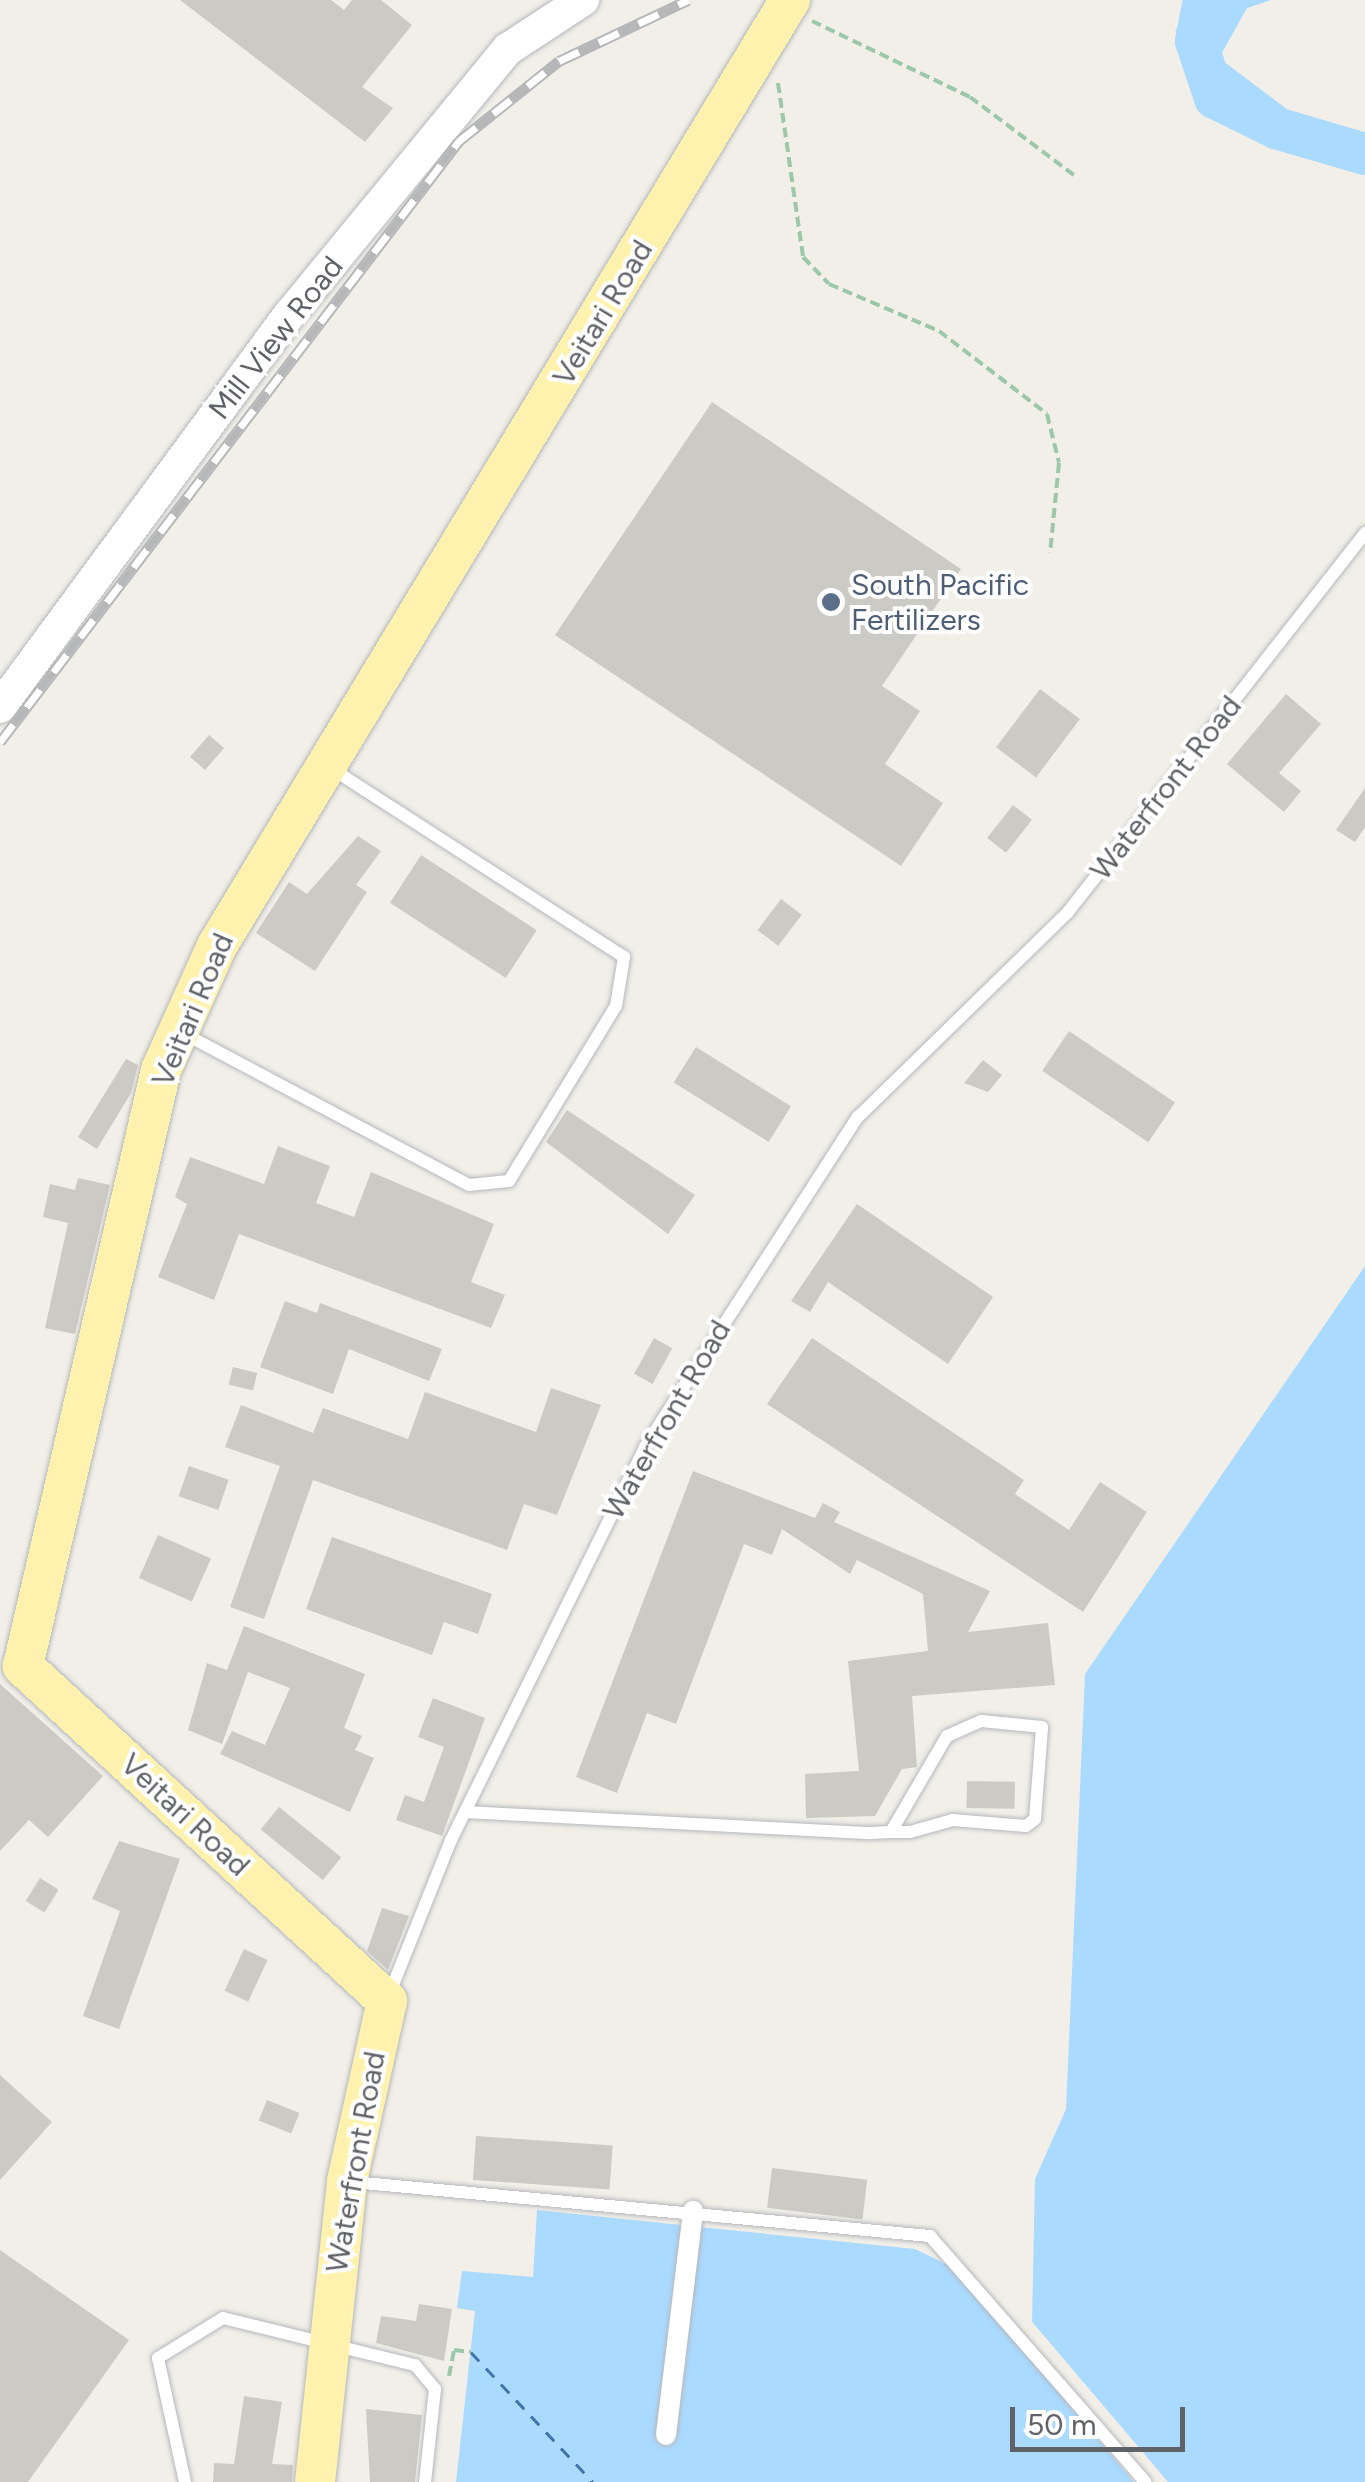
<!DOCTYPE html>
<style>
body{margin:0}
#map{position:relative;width:1365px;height:2482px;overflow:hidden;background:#f1efe8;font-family:Figtree,sans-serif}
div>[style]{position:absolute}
.water>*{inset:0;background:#aadaff}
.pier>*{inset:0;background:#f1efe8}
.river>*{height:42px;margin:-21px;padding:0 21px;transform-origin:21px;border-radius:21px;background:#aadaff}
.ferry>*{height:2.5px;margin-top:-1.25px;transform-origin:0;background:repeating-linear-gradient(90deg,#4174aa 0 12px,transparent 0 22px)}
.building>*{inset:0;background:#cccac5;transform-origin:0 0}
.path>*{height:4px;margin-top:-2px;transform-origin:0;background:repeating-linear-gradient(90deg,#9cc7a9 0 10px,transparent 0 15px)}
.roads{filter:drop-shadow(0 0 2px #b5b8bc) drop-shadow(0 0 2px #b5b8bc)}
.service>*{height:12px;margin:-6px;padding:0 6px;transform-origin:6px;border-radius:6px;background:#fff}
.pedestrian>*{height:20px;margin:-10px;padding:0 10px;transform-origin:10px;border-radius:10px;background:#fff}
.tertiary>*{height:32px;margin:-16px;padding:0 16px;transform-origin:16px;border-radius:16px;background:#fff}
.primary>*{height:40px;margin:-20px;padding:0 20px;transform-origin:20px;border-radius:20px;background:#fff2af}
.rail>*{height:11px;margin-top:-5.5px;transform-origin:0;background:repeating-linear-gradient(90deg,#fff 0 22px,#b6b7b8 0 44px);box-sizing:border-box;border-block:2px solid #b6b7b8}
.dots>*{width:28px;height:28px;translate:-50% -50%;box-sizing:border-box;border:5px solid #fff;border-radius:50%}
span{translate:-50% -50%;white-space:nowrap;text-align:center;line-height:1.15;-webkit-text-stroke:8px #fff;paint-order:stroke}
.street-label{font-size:30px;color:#5f6368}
.service-label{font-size:30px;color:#4e5e75}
.left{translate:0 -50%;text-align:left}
.scale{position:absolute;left:1010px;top:2407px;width:175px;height:45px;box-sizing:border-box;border:5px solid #5f6368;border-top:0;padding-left:12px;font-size:30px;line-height:35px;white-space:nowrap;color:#5f6368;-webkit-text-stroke:8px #fff;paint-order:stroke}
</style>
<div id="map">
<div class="water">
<i style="clip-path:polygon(1203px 0,1271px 0,1247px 8px,1219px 58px,1288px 110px,1365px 133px,1365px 153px,1241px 114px,1196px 41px,1175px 31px)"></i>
<i style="clip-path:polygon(1365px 1266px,1365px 2482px,1168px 2482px,1032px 2322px,1035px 2179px,1066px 2109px,1085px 1674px)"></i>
<i style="clip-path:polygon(537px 2210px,681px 2225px,656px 2433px,699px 2227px,915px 2249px,954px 2268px,1134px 2482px,456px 2482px,475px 2311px,457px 2308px,462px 2271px,533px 2277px)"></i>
</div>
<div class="pier">
<i style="clip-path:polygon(1027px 2316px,1168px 2482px,1028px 2325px)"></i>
</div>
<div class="river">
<i style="left:1204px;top:0;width:42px;rotate:101deg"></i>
<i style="left:1196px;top:41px;width:60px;rotate:71.6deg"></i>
<i style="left:1215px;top:98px;width:68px;rotate:26.2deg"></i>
<i style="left:1276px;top:128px;width:93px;rotate:16.3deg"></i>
</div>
<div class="ferry">
<i style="left:471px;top:2352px;width:178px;rotate:46.8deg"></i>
</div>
<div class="building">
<i style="clip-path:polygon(180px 0,331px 0,344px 10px,352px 0,381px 0,412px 25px,362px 87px,393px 108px,365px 142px)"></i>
<i style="clip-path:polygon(712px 402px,961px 569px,882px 686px,920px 711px,885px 764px,943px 803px,901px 866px,555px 635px)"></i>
<i style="left:1040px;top:689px;width:50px;height:73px;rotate:37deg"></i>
<i style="clip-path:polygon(1286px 694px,1321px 724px,1279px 773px,1301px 791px,1284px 812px,1227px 764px)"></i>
<i style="left:209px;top:735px;width:20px;height:29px;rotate:41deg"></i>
<i style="clip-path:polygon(1365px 788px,1365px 827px,1355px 842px,1336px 830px)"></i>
<i style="left:1013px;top:805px;width:24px;height:42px;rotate:38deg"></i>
<i style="clip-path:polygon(358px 836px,381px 851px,356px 885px,367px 892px,315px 971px,256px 933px,289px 882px,307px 894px)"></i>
<i style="left:421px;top:855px;width:138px;height:57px;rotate:33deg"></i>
<i style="left:781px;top:899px;width:26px;height:39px;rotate:37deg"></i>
<i style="left:1069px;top:1031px;width:128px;height:48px;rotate:34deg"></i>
<i style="left:696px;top:1047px;width:112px;height:42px;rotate:32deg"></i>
<i style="clip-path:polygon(126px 1059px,138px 1065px,131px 1093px,97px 1149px,78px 1137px)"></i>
<i style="clip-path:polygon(983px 1060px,1002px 1075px,988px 1092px,964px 1083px)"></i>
<i style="clip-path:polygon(567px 1110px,695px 1195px,668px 1234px,546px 1142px)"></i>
<i style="clip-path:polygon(278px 1146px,330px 1166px,316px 1203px,354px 1217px,371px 1172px,494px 1224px,471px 1282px,505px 1295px,491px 1328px,239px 1234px,214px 1300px,158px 1277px,187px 1204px,175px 1197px,190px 1157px,264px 1184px)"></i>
<i style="clip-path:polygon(78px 1178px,110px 1185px,75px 1334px,45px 1328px,68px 1223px,43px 1217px,50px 1184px,75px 1190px)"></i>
<i style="clip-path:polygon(857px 1204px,993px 1297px,948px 1364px,828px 1282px,810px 1312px,791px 1301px)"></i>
<i style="clip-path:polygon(285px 1301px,317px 1313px,320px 1303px,442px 1349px,429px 1381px,349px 1349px,333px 1394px,260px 1367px)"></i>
<i style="left:654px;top:1338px;width:21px;height:41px;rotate:29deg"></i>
<i style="clip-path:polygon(812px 1338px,1024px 1480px,1015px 1494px,1069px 1530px,1100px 1482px,1147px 1512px,1083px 1612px,767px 1404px)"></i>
<i style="left:233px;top:1367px;width:25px;height:18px;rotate:14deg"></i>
<i style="clip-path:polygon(551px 1388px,601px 1405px,557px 1515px,524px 1504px,507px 1550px,313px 1480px,264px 1619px,230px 1607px,280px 1466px,225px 1447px,241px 1405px,313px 1433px,323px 1408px,408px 1439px,425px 1392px,536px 1432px)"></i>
<i style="left:189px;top:1466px;width:42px;height:32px;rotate:19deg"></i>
<i style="clip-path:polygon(693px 1471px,815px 1518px,823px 1503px,840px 1512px,834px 1522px,990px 1591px,968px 1632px,1048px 1623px,1055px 1685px,912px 1696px,917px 1767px,902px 1769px,875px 1816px,806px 1818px,805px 1774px,859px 1771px,848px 1661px,928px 1651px,923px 1594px,857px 1560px,850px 1574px,782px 1529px,772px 1555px,744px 1544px,676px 1724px,647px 1713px,617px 1793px,576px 1777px)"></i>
<i style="left:158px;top:1535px;width:58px;height:47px;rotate:24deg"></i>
<i style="clip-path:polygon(332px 1537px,492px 1594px,478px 1634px,444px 1622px,432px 1655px,306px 1609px)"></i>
<i style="clip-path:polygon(244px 1626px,365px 1674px,344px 1728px,362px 1736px,355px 1750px,374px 1758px,350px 1812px,220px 1754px,232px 1731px,265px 1745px,290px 1688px,248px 1672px,222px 1744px,188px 1730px,207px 1663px,227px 1670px)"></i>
<i style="clip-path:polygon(0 1684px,103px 1776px,48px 1837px,29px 1820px,0 1851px)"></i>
<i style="clip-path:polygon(433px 1698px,485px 1718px,442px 1836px,396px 1820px,405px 1795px,424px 1802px,444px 1747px,418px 1737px)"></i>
<i style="left:967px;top:1781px;width:48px;height:27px;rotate:1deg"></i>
<i style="left:279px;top:1807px;width:80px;height:29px;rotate:39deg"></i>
<i style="clip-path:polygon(119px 1841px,180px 1859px,119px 2029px,83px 2016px,120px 1911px,92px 1899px)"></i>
<i style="left:40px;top:1878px;width:22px;height:27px;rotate:32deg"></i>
<i style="clip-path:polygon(382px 1908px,409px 1916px,388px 1970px,367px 1951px)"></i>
<i style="left:244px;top:1949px;width:26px;height:46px;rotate:25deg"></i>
<i style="clip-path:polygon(0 2075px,52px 2122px,0 2180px)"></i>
<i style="left:267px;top:2100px;width:35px;height:22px;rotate:22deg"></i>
<i style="left:476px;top:2136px;width:137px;height:44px;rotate:4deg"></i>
<i style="left:772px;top:2168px;width:96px;height:40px;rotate:7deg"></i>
<i style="clip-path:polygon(0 2250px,129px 2340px,28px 2482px,0 2482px)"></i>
<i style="clip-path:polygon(419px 2304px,452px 2309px,444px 2361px,376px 2343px,381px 2316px,416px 2321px)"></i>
<i style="clip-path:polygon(244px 2396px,282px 2402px,272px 2464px,293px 2465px,292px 2482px,213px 2482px,214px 2463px,234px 2464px)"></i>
<i style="clip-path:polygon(366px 2409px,422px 2415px,415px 2482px,370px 2482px)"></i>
</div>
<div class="path">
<i style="left:812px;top:21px;width:175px;rotate:25.7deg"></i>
<i style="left:970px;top:97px;width:130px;rotate:36.9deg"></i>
<i style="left:778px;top:83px;width:176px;rotate:81.8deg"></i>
<i style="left:803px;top:257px;width:37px;rotate:46deg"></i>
<i style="left:829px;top:284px;width:120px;rotate:23.1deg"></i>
<i style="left:939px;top:331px;width:136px;rotate:37.5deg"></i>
<i style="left:1047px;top:414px;width:50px;rotate:76.2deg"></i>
<i style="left:1059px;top:463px;width:90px;rotate:95.7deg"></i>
<i style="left:449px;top:2376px;width:26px;rotate:-79deg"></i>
<i style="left:454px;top:2350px;width:17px;rotate:7deg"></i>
</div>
<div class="roads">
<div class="service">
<i style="left:181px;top:1032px;width:326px;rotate:28deg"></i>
<i style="left:469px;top:1185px;width:40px;rotate:-5.7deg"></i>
<i style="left:509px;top:1181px;width:205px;rotate:-58.6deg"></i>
<i style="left:616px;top:1006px;width:50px;rotate:-80.7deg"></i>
<i style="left:624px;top:957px;width:349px;rotate:-147.2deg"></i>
<i style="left:465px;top:1812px;width:406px;rotate:3deg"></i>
<i style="left:870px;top:1833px;width:21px;rotate:-3deg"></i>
<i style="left:891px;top:1832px;width:19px"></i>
<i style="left:910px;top:1832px;width:45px;rotate:-15.6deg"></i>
<i style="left:953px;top:1820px;width:73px;rotate:4.7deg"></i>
<i style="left:1026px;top:1826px;width:11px;rotate:-38deg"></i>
<i style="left:1035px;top:1819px;width:92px;rotate:-85.6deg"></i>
<i style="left:1042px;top:1727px;width:61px;rotate:-174.4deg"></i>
<i style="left:981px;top:1721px;width:37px;rotate:156deg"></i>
<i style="left:947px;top:1736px;width:111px;rotate:120.3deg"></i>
<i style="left:389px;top:1995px;width:167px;rotate:-68.2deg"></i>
<i style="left:451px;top:1840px;width:438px;rotate:-63.7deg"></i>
<i style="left:645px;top:1447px;width:393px;rotate:-57.2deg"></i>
<i style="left:858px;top:1117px;width:293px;rotate:-44.3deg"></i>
<i style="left:1068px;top:912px;width:482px;rotate:-51.9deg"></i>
<i style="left:353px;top:2182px;width:580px;rotate:5.35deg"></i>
<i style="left:930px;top:2236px;width:327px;rotate:48.8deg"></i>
<i style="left:185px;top:2482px;width:127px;rotate:-102.3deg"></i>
<i style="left:158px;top:2358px;width:76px;rotate:-31.6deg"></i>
<i style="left:223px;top:2318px;width:198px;rotate:13.8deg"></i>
<i style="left:415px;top:2365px;width:31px;rotate:50deg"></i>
<i style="left:435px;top:2389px;width:94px;rotate:96.1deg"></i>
</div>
<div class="pedestrian">
<i style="left:666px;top:2435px;width:226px;rotate:-83.1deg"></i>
</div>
<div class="tertiary">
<i style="left:0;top:707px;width:488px;rotate:-53.6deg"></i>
<i style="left:290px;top:314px;width:343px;rotate:-50.6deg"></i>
<i style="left:508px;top:49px;width:90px;rotate:-33.2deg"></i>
</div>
<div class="primary">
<i style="left:315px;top:2482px;width:303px;rotate:-83.9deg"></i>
<i style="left:347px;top:2181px;width:184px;rotate:-77.5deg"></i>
<i style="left:387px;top:2001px;width:495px;rotate:-137.4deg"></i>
<i style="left:23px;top:1666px;width:612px;rotate:-76.96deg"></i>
<i style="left:161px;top:1070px;width:136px;rotate:-65.7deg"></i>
<i style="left:217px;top:946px;width:1106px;rotate:-58.8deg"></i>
</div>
</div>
<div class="rail">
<i style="left:0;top:742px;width:756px;rotate:-52.63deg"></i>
<i style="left:459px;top:141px;width:128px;rotate:-38.7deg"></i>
<i style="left:559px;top:61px;width:143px;rotate:-25.3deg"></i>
</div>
<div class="dots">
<i style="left:831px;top:602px;background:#5c6f8a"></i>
</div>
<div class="street-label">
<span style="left:603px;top:313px;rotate:-59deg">Veitari Road</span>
<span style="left:276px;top:338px;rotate:-52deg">Mill View Road</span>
<span style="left:1166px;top:788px;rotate:-52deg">Waterfront Road</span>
<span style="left:193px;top:1010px;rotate:-67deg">Veitari Road</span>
<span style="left:667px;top:1420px;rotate:-60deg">Waterfront Road</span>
<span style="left:185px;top:1815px;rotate:43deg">Veitari Road</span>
<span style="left:356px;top:2162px;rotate:-80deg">Waterfront Road</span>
</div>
<div class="service-label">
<span class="left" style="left:851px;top:602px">South Pacific<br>Fertilizers</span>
</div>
<div class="scale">50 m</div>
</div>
